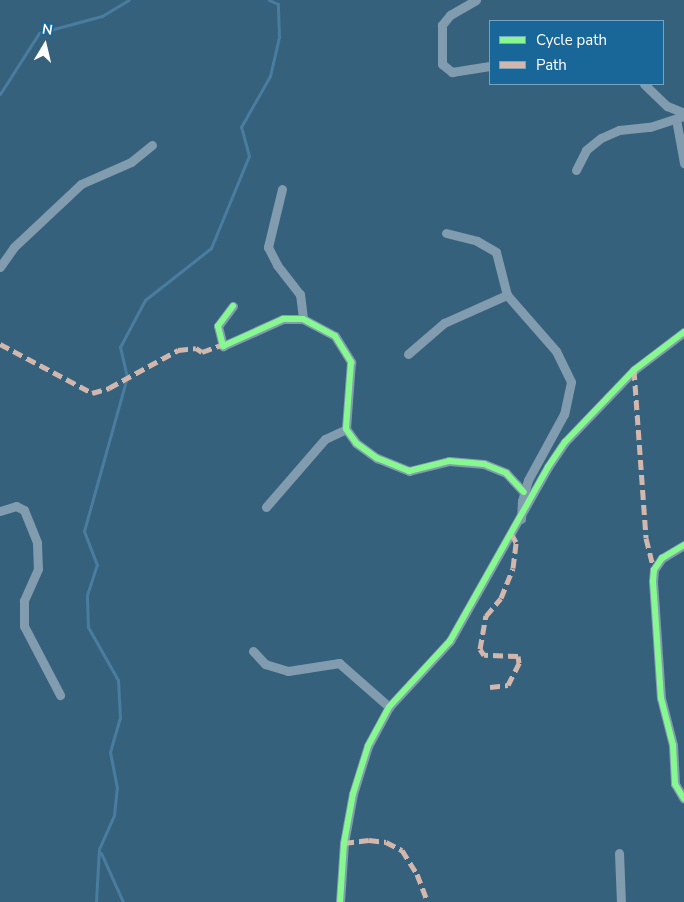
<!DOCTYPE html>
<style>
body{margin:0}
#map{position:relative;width:684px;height:902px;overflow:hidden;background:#36617c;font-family:"Nunito Sans",sans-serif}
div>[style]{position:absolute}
.stream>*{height:3px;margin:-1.5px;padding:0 1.5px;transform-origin:1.5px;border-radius:1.5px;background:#497d9f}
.minor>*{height:9px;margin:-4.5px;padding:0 4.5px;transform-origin:4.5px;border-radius:4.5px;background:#819cae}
.quiet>*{height:5px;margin-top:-2.5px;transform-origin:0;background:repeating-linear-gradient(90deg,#d1b7ad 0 10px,transparent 0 15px)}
.cycleway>*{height:6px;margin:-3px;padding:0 3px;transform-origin:3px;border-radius:3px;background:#87f88f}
span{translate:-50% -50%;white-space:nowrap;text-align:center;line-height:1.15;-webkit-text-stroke:4px #196799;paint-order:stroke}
.legend{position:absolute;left:489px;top:20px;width:175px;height:65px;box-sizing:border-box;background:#196799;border:1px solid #75a4c2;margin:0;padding:6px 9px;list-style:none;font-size:15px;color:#fff}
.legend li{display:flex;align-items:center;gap:10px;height:25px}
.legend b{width:25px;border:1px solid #75a4c2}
.north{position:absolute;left:20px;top:20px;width:50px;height:50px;-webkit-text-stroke:4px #196799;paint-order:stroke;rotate:9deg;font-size:14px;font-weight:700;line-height:20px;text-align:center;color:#fff}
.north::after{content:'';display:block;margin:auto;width:18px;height:22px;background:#fff;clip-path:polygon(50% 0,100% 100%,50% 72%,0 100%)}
</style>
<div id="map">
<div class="stream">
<i style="left:0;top:94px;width:72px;rotate:-57.4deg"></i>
<i style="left:39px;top:33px;width:65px;rotate:-15.1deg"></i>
<i style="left:102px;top:16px;width:31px;rotate:-31deg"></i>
<i style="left:101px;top:853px;width:54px;rotate:65.8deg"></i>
<i style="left:96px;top:902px;width:53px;rotate:-86.8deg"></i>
<i style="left:99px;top:849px;width:37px;rotate:-66deg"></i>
<i style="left:114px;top:815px;width:27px;rotate:-84deg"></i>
<i style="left:117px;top:788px;width:37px;rotate:-101deg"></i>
<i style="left:110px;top:752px;width:35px;rotate:-74deg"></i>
<i style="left:120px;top:718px;width:38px;rotate:-93deg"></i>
<i style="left:118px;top:680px;width:61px;rotate:-119.5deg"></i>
<i style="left:88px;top:627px;width:32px;rotate:-92deg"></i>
<i style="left:87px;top:595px;width:32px;rotate:-72deg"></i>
<i style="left:97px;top:565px;width:36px;rotate:-111deg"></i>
<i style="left:84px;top:531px;width:160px;rotate:-74.4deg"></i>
<i style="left:127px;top:377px;width:31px;rotate:-103deg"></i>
<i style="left:120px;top:347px;width:53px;rotate:-62deg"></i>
<i style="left:145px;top:300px;width:84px;rotate:-38.2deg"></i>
<i style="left:211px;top:248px;width:100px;rotate:-67.6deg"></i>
<i style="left:249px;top:156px;width:30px;rotate:-105deg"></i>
<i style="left:241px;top:127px;width:59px;rotate:-60.4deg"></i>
<i style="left:270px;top:76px;width:40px;rotate:-77deg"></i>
<i style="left:279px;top:37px;width:33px;rotate:-92deg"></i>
<i style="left:278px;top:4px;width:10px;rotate:-156deg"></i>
</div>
<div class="minor">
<i style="left:476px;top:0;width:30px;rotate:150deg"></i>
<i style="left:450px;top:15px;width:13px;rotate:129deg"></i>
<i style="left:442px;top:25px;width:39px;rotate:90deg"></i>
<i style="left:442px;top:64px;width:13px;rotate:39deg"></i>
<i style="left:452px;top:72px;width:38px;rotate:-9deg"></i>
<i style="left:644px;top:84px;width:32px;rotate:44deg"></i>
<i style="left:667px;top:106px;width:18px;rotate:22deg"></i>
<i style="left:676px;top:119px;width:45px;rotate:79.7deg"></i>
<i style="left:576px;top:170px;width:22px;rotate:-63deg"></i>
<i style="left:586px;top:150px;width:19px;rotate:-39deg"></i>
<i style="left:601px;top:138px;width:20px;rotate:-24deg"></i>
<i style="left:619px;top:130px;width:31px;rotate:-6deg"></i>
<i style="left:650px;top:127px;width:36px;rotate:-18deg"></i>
<i style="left:282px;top:189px;width:60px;rotate:103.6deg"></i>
<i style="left:268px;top:247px;width:20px;rotate:63deg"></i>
<i style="left:277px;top:265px;width:37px;rotate:52deg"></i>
<i style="left:300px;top:294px;width:25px;rotate:83deg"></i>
<i style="left:446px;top:233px;width:32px;rotate:14deg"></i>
<i style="left:477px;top:241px;width:22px;rotate:30deg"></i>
<i style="left:496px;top:252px;width:44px;rotate:75.7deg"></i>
<i style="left:507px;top:295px;width:74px;rotate:48.8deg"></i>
<i style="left:556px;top:351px;width:34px;rotate:64deg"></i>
<i style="left:571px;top:382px;width:33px;rotate:102deg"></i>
<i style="left:564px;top:414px;width:75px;rotate:118.6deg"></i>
<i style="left:528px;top:480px;width:22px;rotate:106deg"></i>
<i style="left:522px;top:501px;width:18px;rotate:93deg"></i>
<i style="left:0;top:267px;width:24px;rotate:-55deg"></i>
<i style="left:14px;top:247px;width:92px;rotate:-43.2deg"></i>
<i style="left:81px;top:184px;width:55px;rotate:-23.7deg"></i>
<i style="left:131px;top:162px;width:27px;rotate:-39deg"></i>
<i style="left:233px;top:306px;width:25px;rotate:127deg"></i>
<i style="left:218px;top:326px;width:21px;rotate:76deg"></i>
<i style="left:223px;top:346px;width:66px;rotate:-24.2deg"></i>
<i style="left:283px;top:319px;width:20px"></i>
<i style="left:303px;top:319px;width:36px;rotate:28deg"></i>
<i style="left:335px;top:336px;width:31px;rotate:58deg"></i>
<i style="left:351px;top:362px;width:67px;rotate:94.3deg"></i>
<i style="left:346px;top:429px;width:17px;rotate:54deg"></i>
<i style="left:356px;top:443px;width:26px;rotate:36deg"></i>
<i style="left:377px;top:458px;width:35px;rotate:22deg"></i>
<i style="left:409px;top:471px;width:41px;rotate:-14deg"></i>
<i style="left:449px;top:461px;width:35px;rotate:5deg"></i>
<i style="left:484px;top:464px;width:24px;rotate:22deg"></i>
<i style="left:506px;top:473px;width:26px;rotate:47deg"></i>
<i style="left:408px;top:354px;width:48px;rotate:-40.7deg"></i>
<i style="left:444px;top:323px;width:69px;rotate:-24deg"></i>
<i style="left:266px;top:507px;width:90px;rotate:-49.1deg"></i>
<i style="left:325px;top:439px;width:23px;rotate:-25deg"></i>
<i style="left:0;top:511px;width:17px;rotate:-17deg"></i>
<i style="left:16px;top:506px;width:9px;rotate:27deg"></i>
<i style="left:24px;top:510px;width:35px;rotate:68deg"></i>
<i style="left:37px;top:543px;width:26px;rotate:88deg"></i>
<i style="left:38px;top:569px;width:35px;rotate:114deg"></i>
<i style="left:24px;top:601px;width:25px;rotate:90deg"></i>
<i style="left:24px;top:626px;width:78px;rotate:62.4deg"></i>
<i style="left:684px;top:545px;width:26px;rotate:149deg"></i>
<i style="left:662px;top:558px;width:14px;rotate:124deg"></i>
<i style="left:654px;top:570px;width:11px;rotate:95deg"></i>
<i style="left:653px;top:581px;width:117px;rotate:86.1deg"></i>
<i style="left:661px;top:698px;width:49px;rotate:75.7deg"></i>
<i style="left:673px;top:745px;width:39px;rotate:87deg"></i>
<i style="left:675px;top:784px;width:17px;rotate:59deg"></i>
<i style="left:253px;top:651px;width:18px;rotate:47deg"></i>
<i style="left:265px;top:664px;width:24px;rotate:17deg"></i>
<i style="left:288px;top:671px;width:52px;rotate:-8.9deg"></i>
<i style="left:339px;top:663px;width:67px;rotate:41.3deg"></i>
<i style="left:619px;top:853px;width:49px;rotate:87.7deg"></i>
<i style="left:340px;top:902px;width:59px;rotate:-86.1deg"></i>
<i style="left:344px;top:843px;width:50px;rotate:-79.6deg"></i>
<i style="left:353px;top:794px;width:50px;rotate:-72.6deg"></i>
<i style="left:368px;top:746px;width:44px;rotate:-61.7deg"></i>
<i style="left:389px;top:707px;width:90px;rotate:-47.3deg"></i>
<i style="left:450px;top:641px;width:200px;rotate:-60.6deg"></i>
<i style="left:548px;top:467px;width:30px;rotate:-56deg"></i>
<i style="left:565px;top:442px;width:100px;rotate:-46.2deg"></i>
<i style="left:634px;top:370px;width:63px;rotate:-37.2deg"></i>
</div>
<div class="quiet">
<i style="left:0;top:344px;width:104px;rotate:28deg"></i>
<i style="left:92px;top:393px;width:18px;rotate:-16deg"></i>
<i style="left:109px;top:388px;width:79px;rotate:-28.8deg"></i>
<i style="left:178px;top:350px;width:18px;rotate:-6deg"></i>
<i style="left:196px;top:348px;width:7px;rotate:34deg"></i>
<i style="left:202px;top:352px;width:20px;rotate:-20deg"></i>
<i style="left:634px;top:370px;width:168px;rotate:85.9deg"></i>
<i style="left:646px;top:538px;width:33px;rotate:76deg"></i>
<i style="left:490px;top:687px;width:18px;rotate:-6deg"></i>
<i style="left:508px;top:685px;width:25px;rotate:-63deg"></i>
<i style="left:519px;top:663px;width:7px;rotate:-98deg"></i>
<i style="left:518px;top:656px;width:34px;rotate:-178deg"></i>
<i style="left:484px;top:655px;width:7px;rotate:-124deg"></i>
<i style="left:480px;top:649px;width:34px;rotate:-80deg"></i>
<i style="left:486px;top:616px;width:23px;rotate:-50deg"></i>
<i style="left:501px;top:598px;width:32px;rotate:-68deg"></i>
<i style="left:513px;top:568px;width:26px;rotate:-83deg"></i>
<i style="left:516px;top:542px;width:8px;rotate:-120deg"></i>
<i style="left:344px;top:843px;width:25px;rotate:-7deg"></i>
<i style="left:369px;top:840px;width:17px;rotate:7deg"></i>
<i style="left:386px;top:842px;width:18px;rotate:27deg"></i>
<i style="left:402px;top:850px;width:28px;rotate:58deg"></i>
<i style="left:417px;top:874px;width:30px;rotate:69deg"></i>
</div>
<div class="cycleway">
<i style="left:233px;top:306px;width:25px;rotate:127deg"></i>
<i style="left:218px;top:326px;width:21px;rotate:76deg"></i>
<i style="left:223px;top:346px;width:66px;rotate:-24.2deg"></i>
<i style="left:283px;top:319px;width:20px"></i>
<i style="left:303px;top:319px;width:36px;rotate:28deg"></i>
<i style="left:335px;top:336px;width:31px;rotate:58deg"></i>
<i style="left:351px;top:362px;width:67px;rotate:94.3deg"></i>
<i style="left:346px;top:429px;width:17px;rotate:54deg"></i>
<i style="left:356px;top:443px;width:26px;rotate:36deg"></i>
<i style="left:377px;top:458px;width:35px;rotate:22deg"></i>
<i style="left:409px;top:471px;width:41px;rotate:-14deg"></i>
<i style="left:449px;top:461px;width:35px;rotate:5deg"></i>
<i style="left:484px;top:464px;width:24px;rotate:22deg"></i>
<i style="left:506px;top:473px;width:26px;rotate:47deg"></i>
<i style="left:684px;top:545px;width:26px;rotate:149deg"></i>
<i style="left:662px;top:558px;width:14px;rotate:124deg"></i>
<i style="left:654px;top:570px;width:11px;rotate:95deg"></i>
<i style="left:653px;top:581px;width:117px;rotate:86.1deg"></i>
<i style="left:661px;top:698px;width:49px;rotate:75.7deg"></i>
<i style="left:673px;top:745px;width:39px;rotate:87deg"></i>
<i style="left:675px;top:784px;width:17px;rotate:59deg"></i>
<i style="left:340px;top:902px;width:59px;rotate:-86.1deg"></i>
<i style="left:344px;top:843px;width:50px;rotate:-79.6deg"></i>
<i style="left:353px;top:794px;width:50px;rotate:-72.6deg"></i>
<i style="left:368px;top:746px;width:44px;rotate:-61.7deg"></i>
<i style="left:389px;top:707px;width:90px;rotate:-47.3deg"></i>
<i style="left:450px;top:641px;width:200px;rotate:-60.6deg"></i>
<i style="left:548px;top:467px;width:30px;rotate:-56deg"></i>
<i style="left:565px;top:442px;width:100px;rotate:-46.2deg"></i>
<i style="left:634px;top:370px;width:63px;rotate:-37.2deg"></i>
</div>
<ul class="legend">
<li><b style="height:6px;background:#87f88f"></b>Cycle path</li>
<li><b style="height:6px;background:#d1b7ad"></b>Path</li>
</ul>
<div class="north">N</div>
</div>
